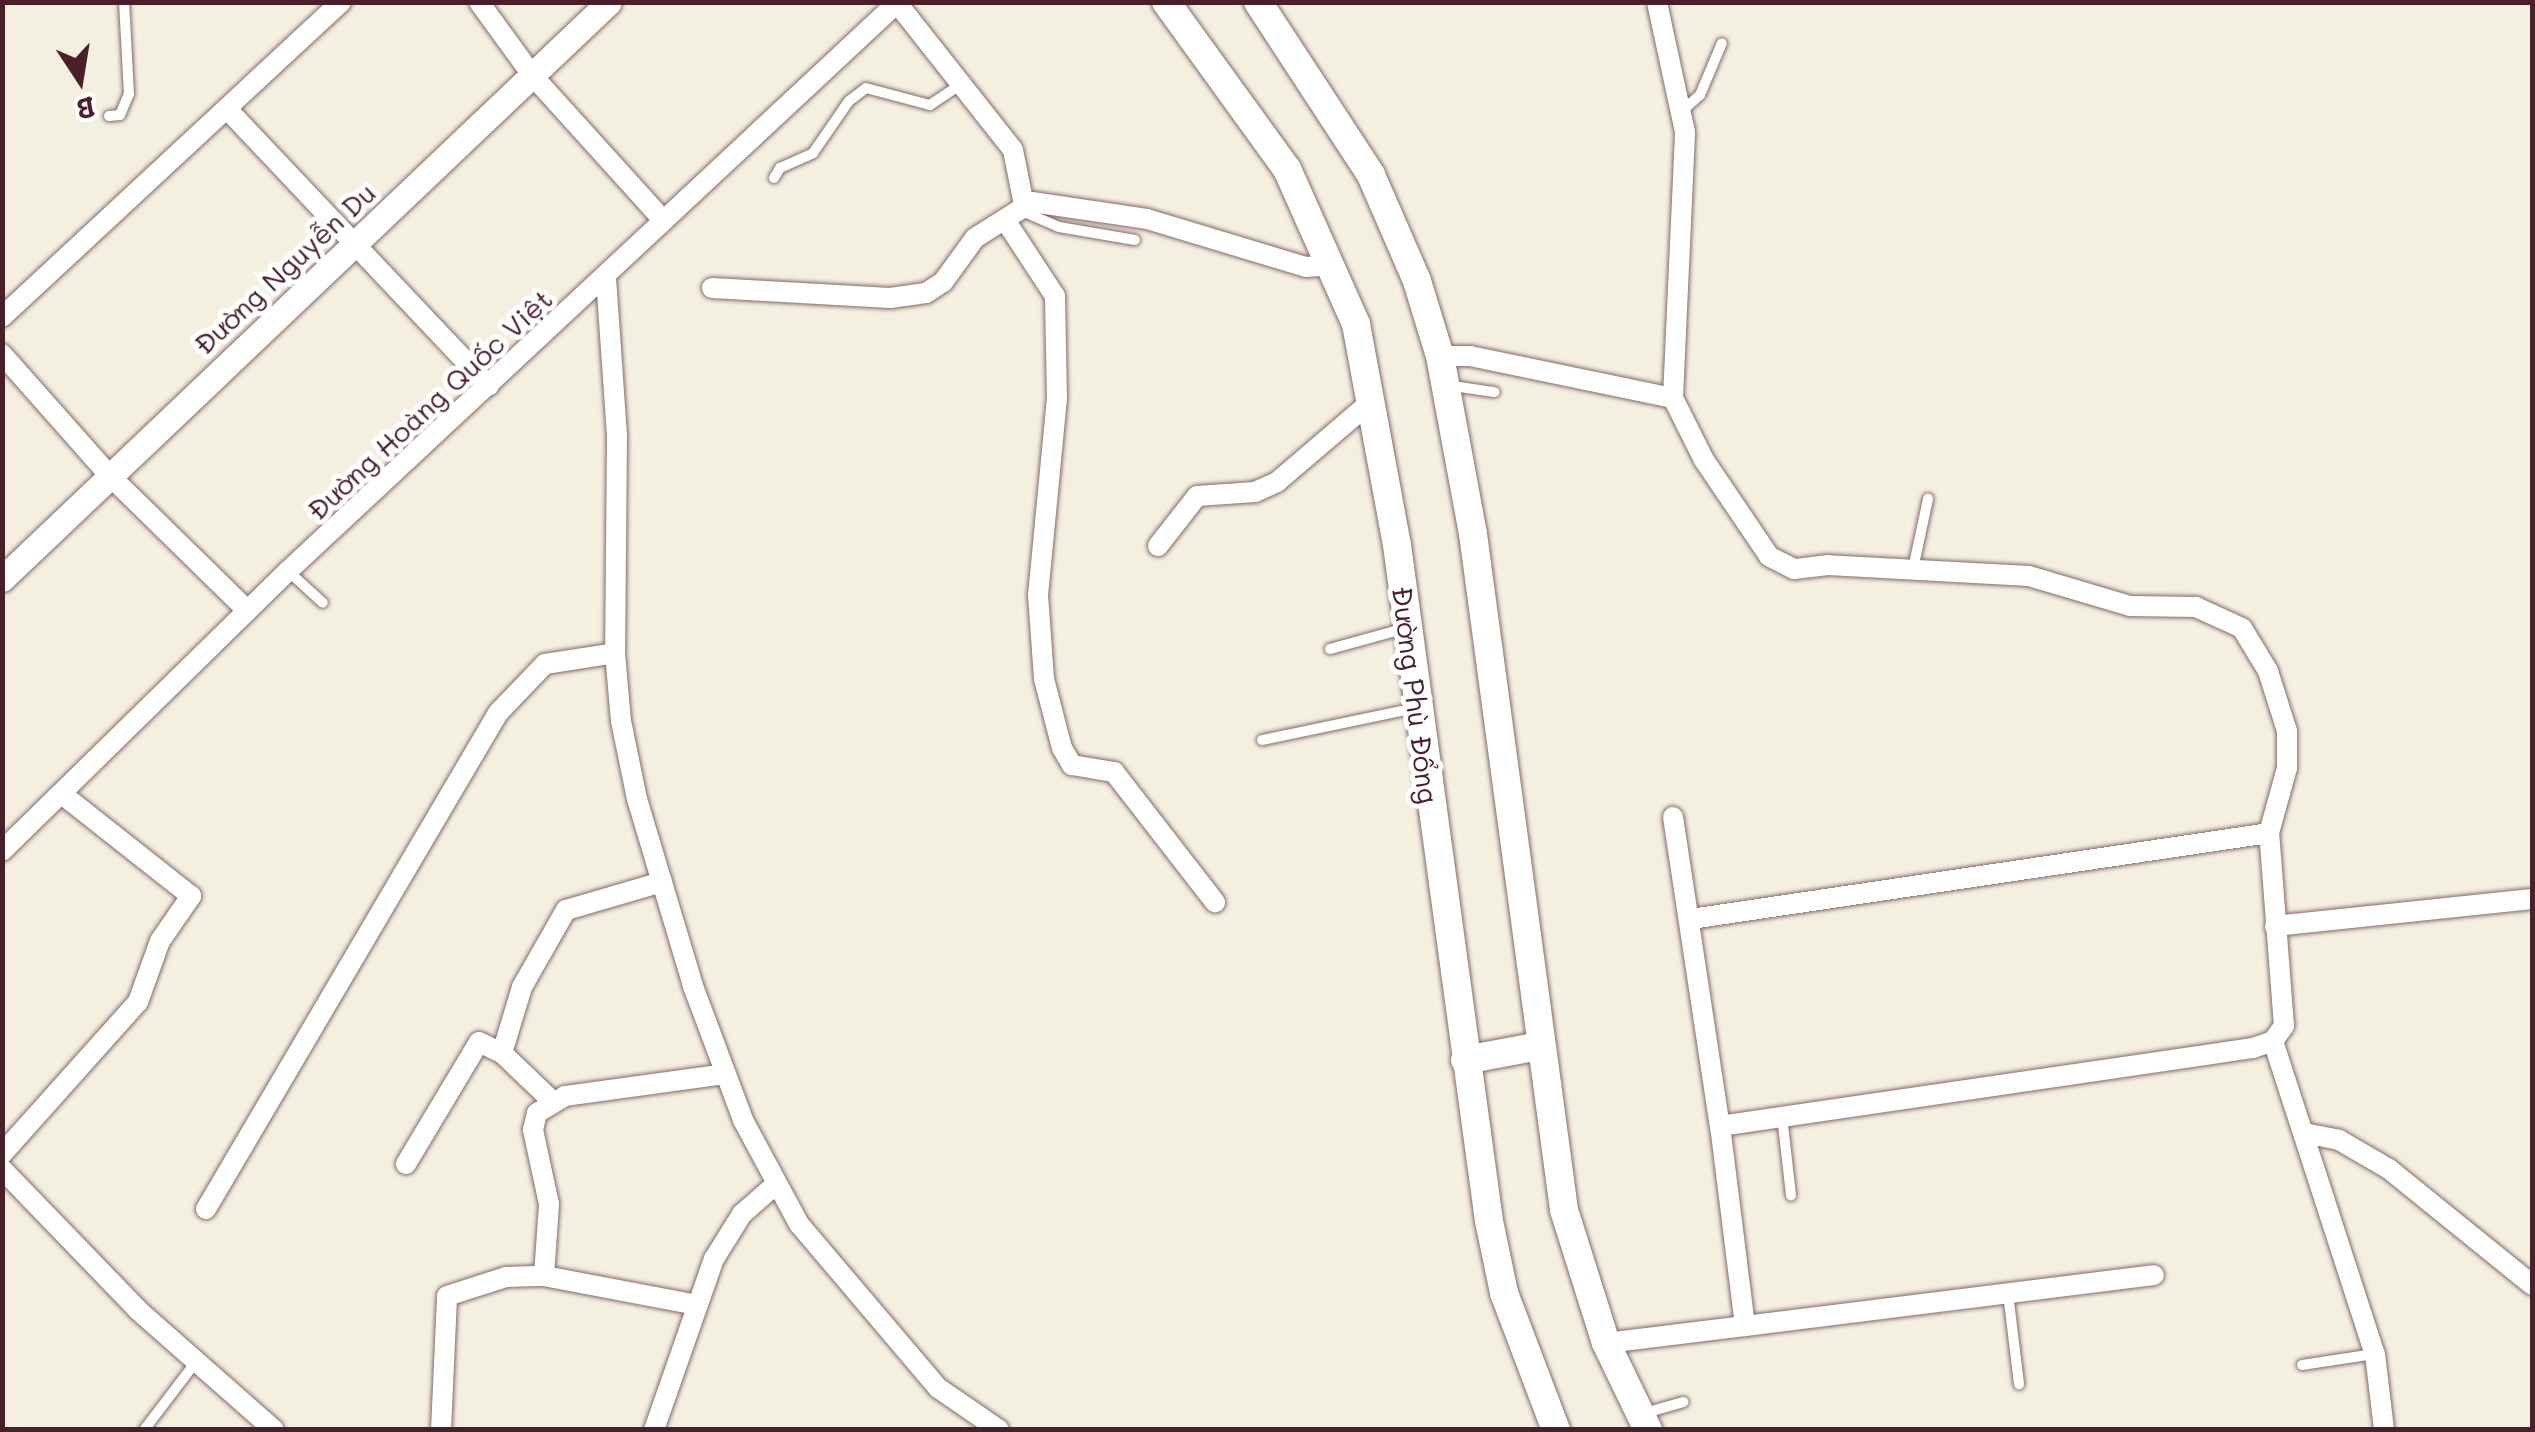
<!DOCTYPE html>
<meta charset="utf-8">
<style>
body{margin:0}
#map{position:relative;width:2535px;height:1432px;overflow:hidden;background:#f4f0df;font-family:Mali,sans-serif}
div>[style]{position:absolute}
.roads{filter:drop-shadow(0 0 2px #86686a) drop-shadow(0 0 2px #86686a)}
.service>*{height:10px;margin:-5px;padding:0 5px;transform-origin:5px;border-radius:5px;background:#fff}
.minor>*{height:20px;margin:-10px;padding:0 10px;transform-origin:10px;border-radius:10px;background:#fff}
.tertiary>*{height:25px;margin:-12.5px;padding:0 12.5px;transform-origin:12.5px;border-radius:12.5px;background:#fff}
.secondary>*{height:28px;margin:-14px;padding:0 14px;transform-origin:14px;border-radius:14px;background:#fff}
span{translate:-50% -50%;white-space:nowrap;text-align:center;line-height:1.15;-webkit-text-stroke:10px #fff;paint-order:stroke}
.street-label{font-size:28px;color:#4a1f2b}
.frame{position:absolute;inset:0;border:5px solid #4a1f2b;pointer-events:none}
.north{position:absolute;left:30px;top:30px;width:100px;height:100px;-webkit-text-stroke:8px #fff;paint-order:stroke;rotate:168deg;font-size:28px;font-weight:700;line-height:40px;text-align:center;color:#4a1f2b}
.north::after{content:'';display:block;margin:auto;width:35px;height:45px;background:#4a1f2b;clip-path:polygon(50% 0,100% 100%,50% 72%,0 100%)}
</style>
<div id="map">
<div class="roads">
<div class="service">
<i style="left:1682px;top:111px;width:24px;rotate:-42deg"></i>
<i style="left:1700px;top:95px;width:56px;rotate:-67.1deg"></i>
<i style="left:109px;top:116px;width:11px;rotate:-5deg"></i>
<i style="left:120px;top:115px;width:23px;rotate:-67deg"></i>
<i style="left:129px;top:94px;width:92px;rotate:-93.1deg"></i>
<i style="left:774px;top:178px;width:12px;rotate:-59deg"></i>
<i style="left:780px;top:168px;width:36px;rotate:-24deg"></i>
<i style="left:813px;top:153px;width:63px;rotate:-55.3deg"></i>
<i style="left:849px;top:101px;width:21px;rotate:-37deg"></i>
<i style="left:866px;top:88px;width:66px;rotate:14.9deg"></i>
<i style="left:930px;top:105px;width:36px;rotate:-34deg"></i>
<i style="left:1022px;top:211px;width:40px;rotate:23.4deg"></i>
<i style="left:1059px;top:227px;width:77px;rotate:9.7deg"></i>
<i style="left:1446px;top:385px;width:49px;rotate:8.3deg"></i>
<i style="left:1913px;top:569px;width:72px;rotate:-77.9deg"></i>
<i style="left:288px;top:571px;width:47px;rotate:42.4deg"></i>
<i style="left:1330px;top:649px;width:79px;rotate:-15.4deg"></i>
<i style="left:1262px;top:740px;width:156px;rotate:-11.8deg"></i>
<i style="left:1782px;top:1116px;width:80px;rotate:83.5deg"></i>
<i style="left:2008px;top:1293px;width:92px;rotate:83.1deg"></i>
<i style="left:2302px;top:1365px;width:73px;rotate:-8.7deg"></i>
<i style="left:1645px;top:1413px;width:40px;rotate:-16deg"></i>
<i style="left:144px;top:1430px;width:84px;rotate:-52.7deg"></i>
</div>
<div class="minor">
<i style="left:479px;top:2px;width:90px;rotate:54deg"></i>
<i style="left:532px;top:75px;width:194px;rotate:47.9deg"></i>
<i style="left:897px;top:3px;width:187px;rotate:51.7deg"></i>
<i style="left:1013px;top:150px;width:56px;rotate:78.7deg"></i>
<i style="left:227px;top:109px;width:381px;rotate:46.6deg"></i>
<i style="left:1007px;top:223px;width:87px;rotate:56.7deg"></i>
<i style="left:1055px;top:296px;width:102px;rotate:88.9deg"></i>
<i style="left:1057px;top:398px;width:198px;rotate:95.5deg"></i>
<i style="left:1038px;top:595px;width:84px;rotate:85.9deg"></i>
<i style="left:1044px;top:679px;width:71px;rotate:75.4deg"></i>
<i style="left:1062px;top:748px;width:20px;rotate:60deg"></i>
<i style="left:1072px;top:765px;width:43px;rotate:9.5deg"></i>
<i style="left:1114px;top:772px;width:165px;rotate:52.2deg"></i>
<i style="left:606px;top:278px;width:157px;rotate:86deg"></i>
<i style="left:617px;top:435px;width:218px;rotate:90.5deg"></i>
<i style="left:615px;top:653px;width:68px;rotate:85deg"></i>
<i style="left:621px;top:721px;width:80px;rotate:78.4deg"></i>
<i style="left:637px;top:799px;width:195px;rotate:73.3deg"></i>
<i style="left:693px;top:986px;width:143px;rotate:69.5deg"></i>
<i style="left:743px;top:1120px;width:118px;rotate:61.7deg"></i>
<i style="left:799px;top:1224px;width:215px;rotate:49.7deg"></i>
<i style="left:938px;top:1388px;width:74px;rotate:34.5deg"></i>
<i style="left:712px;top:288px;width:178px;rotate:3.2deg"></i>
<i style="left:890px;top:298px;width:36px;rotate:-8deg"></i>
<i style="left:926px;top:293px;width:20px;rotate:-33deg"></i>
<i style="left:943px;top:282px;width:54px;rotate:-54deg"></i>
<i style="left:975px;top:238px;width:67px;rotate:-32.3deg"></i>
<i style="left:1032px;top:202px;width:116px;rotate:8.4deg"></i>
<i style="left:1147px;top:219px;width:166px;rotate:16.8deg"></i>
<i style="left:1306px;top:267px;width:27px;rotate:-4deg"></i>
<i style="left:2px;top:317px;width:463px;rotate:-42.9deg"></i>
<i style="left:2px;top:354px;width:160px;rotate:48.5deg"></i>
<i style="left:108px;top:474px;width:194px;rotate:44.4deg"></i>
<i style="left:1440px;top:356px;width:30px"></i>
<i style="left:1470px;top:356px;width:207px;rotate:11.7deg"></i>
<i style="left:1158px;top:546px;width:63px;rotate:-52deg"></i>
<i style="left:1197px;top:496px;width:58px;rotate:-3.9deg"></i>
<i style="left:1255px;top:492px;width:24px;rotate:-24deg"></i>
<i style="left:1277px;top:482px;width:126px;rotate:-40.5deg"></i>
<i style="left:1673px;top:817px;width:313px;rotate:81.4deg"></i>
<i style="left:2px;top:851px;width:400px;rotate:-44.4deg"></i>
<i style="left:288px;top:571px;width:834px;rotate:-43.01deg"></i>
<i style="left:1691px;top:919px;width:584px;rotate:-8.46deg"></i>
<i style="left:2275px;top:926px;width:258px;rotate:-6deg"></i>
<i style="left:2273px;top:1041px;width:329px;rotate:72deg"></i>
<i style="left:2375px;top:1354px;width:77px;rotate:83.2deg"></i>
<i style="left:502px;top:1053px;width:69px;rotate:-73.1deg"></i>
<i style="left:522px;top:987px;width:89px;rotate:-60.3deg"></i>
<i style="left:566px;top:910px;width:100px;rotate:-16.3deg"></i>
<i style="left:2304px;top:1133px;width:36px;rotate:11deg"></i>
<i style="left:2339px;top:1140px;width:58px;rotate:30.1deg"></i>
<i style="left:2389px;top:1169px;width:184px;rotate:39deg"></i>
<i style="left:2px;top:1154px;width:204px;rotate:-48.2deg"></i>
<i style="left:138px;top:1002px;width:65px;rotate:-70.2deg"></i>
<i style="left:160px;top:941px;width:55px;rotate:-55.4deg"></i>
<i style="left:191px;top:896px;width:164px;rotate:-141.7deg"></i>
<i style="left:406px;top:1164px;width:142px;rotate:-59.1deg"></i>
<i style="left:479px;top:1042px;width:25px;rotate:26deg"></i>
<i style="left:502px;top:1053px;width:68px;rotate:43.8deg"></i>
<i style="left:2px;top:1169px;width:196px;rotate:46deg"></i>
<i style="left:138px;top:1310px;width:181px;rotate:41.4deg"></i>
<i style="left:206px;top:1209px;width:576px;rotate:-59.51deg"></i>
<i style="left:498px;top:713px;width:68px;rotate:-46.2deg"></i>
<i style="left:545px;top:664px;width:71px;rotate:-8.9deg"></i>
<i style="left:544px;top:1276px;width:72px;rotate:-86deg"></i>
<i style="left:549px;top:1204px;width:76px;rotate:-102.2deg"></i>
<i style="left:533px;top:1130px;width:17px;rotate:-77deg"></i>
<i style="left:537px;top:1113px;width:33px;rotate:-31deg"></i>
<i style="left:565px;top:1096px;width:162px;rotate:-7.8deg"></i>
<i style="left:1745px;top:1326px;width:412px;rotate:-7.1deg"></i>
<i style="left:1606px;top:1343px;width:140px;rotate:-7deg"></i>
<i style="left:1745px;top:1326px;width:202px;rotate:-97.1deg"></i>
<i style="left:1720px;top:1126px;width:539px;rotate:-8.33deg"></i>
<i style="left:2253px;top:1048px;width:21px;rotate:-19deg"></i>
<i style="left:2273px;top:1041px;width:19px;rotate:-54deg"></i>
<i style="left:2284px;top:1026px;width:194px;rotate:-94.4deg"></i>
<i style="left:2269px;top:833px;width:67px;rotate:-74.5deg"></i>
<i style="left:2287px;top:768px;width:37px;rotate:-90deg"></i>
<i style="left:2287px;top:731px;width:63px;rotate:-107.6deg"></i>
<i style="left:2268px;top:671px;width:50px;rotate:-121.2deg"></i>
<i style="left:2242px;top:628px;width:51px;rotate:-155.5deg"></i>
<i style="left:2196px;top:607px;width:66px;rotate:-179.1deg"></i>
<i style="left:2130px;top:606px;width:105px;rotate:-163.5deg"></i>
<i style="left:2029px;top:576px;width:201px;rotate:-176.9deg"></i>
<i style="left:1828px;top:565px;width:34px;rotate:173deg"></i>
<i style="left:1794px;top:569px;width:28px;rotate:-153deg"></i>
<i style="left:1769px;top:556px;width:116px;rotate:-124.1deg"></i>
<i style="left:1704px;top:460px;width:69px;rotate:-116.6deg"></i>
<i style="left:1673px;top:398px;width:266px;rotate:-87.4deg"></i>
<i style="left:1685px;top:132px;width:133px;rotate:-102.2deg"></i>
<i style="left:441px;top:1430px;width:134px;rotate:-87.4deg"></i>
<i style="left:447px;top:1296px;width:62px;rotate:-17.9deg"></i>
<i style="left:506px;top:1277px;width:38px;rotate:-2deg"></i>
<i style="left:544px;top:1276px;width:156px;rotate:10.7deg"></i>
<i style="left:654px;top:1430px;width:181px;rotate:-70.7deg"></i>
<i style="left:714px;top:1259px;width:53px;rotate:-58.1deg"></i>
<i style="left:742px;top:1214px;width:44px;rotate:-41.3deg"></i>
</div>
<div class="tertiary">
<i style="left:2px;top:579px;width:837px;rotate:-43.55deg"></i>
</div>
<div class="secondary">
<i style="left:1166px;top:2px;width:206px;rotate:54.1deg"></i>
<i style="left:1287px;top:169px;width:170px;rotate:66deg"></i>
<i style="left:1356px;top:324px;width:225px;rotate:79.5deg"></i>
<i style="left:1397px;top:545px;width:682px;rotate:82.25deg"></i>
<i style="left:1489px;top:1221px;width:74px;rotate:78.2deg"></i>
<i style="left:1504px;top:1293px;width:147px;rotate:69.2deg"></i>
<i style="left:1258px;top:2px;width:207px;rotate:56.8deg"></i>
<i style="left:1371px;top:175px;width:116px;rotate:66.5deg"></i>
<i style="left:1417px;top:281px;width:78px;rotate:73deg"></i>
<i style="left:1440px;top:356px;width:181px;rotate:79.5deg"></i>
<i style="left:1473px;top:534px;width:682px;rotate:82.33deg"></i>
<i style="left:1564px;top:1210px;width:139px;rotate:72.5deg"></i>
<i style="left:1606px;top:1343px;width:97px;rotate:64.2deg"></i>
<i style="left:1465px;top:1060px;width:76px;rotate:-10.6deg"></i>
</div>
</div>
<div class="street-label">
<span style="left:284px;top:268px;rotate:-43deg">Đường Nguyễn Du</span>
<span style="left:429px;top:404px;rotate:-43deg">Đường Hoàng Quốc Việt</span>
<span style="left:1416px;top:695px;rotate:83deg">Đường Phù Đổng</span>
</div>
<div class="frame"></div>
<div class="north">B</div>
</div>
